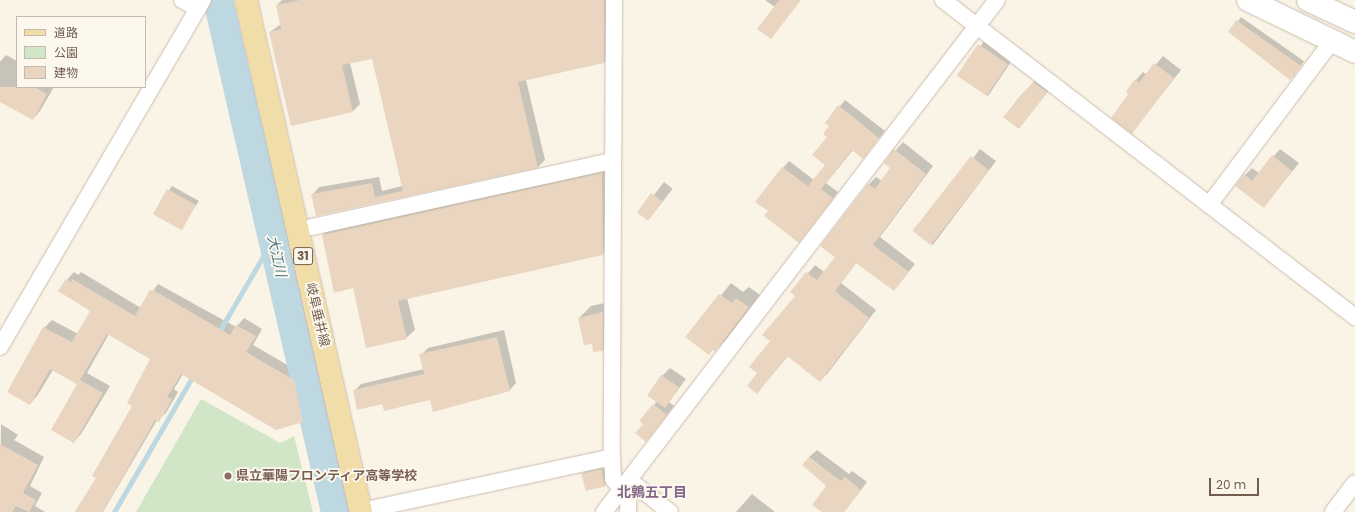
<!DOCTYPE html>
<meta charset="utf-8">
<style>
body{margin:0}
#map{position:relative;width:1355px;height:512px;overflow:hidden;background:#faf4e7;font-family:Poppins,"Noto Sans JP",sans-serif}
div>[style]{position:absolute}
.green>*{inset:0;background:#d0e6c7}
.shadow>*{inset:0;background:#0003;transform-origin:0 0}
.stream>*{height:5px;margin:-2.5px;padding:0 2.5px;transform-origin:2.5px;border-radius:2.5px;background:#bed8e1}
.river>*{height:30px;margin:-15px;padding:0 15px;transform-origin:15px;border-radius:15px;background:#bed8e1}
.building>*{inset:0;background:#ead5c0;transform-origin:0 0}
.roads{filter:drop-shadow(0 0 1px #cbbdae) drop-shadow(0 0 1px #cbbdae)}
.street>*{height:16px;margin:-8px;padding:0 8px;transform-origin:8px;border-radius:8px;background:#fff}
.secondary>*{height:22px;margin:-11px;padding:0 11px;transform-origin:11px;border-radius:11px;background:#fff}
.primary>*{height:22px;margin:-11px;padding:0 11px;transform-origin:11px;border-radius:11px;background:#f1dda7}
.dots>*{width:11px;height:11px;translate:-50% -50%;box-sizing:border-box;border:2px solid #fdf8ed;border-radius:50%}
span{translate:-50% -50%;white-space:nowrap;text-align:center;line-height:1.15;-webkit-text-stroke:3.5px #fdf8ed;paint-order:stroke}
.shield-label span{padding:1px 3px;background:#fdf8ed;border:1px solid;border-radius:3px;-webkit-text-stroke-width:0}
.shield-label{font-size:12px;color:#715e4e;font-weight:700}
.street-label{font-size:13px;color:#715e4e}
.education-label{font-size:13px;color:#785e54;font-weight:700}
.left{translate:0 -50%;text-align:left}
.water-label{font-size:14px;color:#4e7888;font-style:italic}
.neighbourhood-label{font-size:14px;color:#84668c;font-weight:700}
.legend{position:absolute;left:16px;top:16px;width:130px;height:72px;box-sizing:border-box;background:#fdf8ed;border:1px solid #c5baad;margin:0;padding:5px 7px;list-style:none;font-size:12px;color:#715e4e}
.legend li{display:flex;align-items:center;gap:8px;height:20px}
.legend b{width:20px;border:1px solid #c5baad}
.scale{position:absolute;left:1209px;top:478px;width:50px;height:18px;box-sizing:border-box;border:2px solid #715e4e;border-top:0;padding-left:5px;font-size:12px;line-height:14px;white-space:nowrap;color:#715e4e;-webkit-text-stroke:3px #fdf8ed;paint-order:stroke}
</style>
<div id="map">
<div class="green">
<i style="clip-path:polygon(201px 399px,280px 443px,294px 436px,313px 512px,136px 512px)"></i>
</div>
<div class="shadow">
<i style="clip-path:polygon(282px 0,611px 0,611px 55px,604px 62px,526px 80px,545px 160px,538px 167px,318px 215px,312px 195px,319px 187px,379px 177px,382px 191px,402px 186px,373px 58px,350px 63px,360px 104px,353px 111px,270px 32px,281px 24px,277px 5px)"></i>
<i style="clip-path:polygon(765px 0,801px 0,775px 7px)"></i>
<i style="left:1241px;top:17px;width:77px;height:19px;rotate:35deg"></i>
<i style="left:986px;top:38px;width:34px;height:47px;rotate:34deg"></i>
<i style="clip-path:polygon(6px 55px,17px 61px,17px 87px,54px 87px,40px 111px,33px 119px,0 94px,0 62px)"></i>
<i style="clip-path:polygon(1163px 56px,1181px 70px,1132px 132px,1130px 94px,1136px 80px,1143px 72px,1147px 75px)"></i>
<i style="clip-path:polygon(1042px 74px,1054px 84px,1019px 128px,1004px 117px,1021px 95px)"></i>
<i style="clip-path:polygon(845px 100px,885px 131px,863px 157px,853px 150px,826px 183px,838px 192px,805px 235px,769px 211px,783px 168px,789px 161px,814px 180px,826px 165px,830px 126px,826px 123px)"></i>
<i style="clip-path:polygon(903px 142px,933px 166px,880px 237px,915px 264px,894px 290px,857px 262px,841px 283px,876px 310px,828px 373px,820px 381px,788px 356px,757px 393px,759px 373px,771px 341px,797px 296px,792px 292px,815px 265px,824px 272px,836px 257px,822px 246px,869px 184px,876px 177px,882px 181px,892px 168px,885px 163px)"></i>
<i style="left:980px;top:149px;width:20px;height:105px;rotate:37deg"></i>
<i style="clip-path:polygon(1280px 149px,1299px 163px,1264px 206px,1245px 175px,1252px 168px,1259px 173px)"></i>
<i style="clip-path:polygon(610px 166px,611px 246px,603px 254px,407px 298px,415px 330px,406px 338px,354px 287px,323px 235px,331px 227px)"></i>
<i style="left:664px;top:182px;width:11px;height:39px;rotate:38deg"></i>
<i style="clip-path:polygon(172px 186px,199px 201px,182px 226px,154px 213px)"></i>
<i style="clip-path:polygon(74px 272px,78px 275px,81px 272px,141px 308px,158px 284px,236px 327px,244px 318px,262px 329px,253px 345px,301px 373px,310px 414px,303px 421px,276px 428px,183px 374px,174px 389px,178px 392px,166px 413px,157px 420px,103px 512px,75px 512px,97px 477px,133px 406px,151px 359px,109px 334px,87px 373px,110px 386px,81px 434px,74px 442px,78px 384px,53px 370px,37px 396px,30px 404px,44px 328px,52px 320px,78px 334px,92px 311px,67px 280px)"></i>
<i style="clip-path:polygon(731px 283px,743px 292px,749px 287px,760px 295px,727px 339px,715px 350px,687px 337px)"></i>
<i style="clip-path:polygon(614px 301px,614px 339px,603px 350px,592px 343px,579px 318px,591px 306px)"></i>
<i style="clip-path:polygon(504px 330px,516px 383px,509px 391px,383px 403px,354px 391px,361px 384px,424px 369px,421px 355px,428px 348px)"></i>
<i style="clip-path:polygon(670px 368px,686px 379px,669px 402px,674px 406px,646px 440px,644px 424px,656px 402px,662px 376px)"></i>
<i style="clip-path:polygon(1px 424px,18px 435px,14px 440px,44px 457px,30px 486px,42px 493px,35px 506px,45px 512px,0 512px)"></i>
<i style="clip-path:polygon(817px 450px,849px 474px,852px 471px,867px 482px,844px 512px,825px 512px,828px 486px,809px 457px)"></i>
<i style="clip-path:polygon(609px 462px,612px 479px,604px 486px,582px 474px,590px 466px)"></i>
<i style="clip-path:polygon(752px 494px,775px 512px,736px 512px)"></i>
</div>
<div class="stream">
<i style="left:217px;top:335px;width:111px;rotate:-59.7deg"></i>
<i style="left:114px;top:512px;width:160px;rotate:-59.9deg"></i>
</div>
<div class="river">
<i style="left:218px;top:0;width:525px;rotate:77.02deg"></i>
</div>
<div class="building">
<i style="clip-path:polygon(300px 0,604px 0,604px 63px,518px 82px,538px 168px,316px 216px,311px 194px,372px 183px,375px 197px,403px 191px,372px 59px,342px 65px,353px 112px,291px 126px,269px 32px,281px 29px,276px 5px)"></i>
<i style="clip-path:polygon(779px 0,801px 0,771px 39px,757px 29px)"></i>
<i style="clip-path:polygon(1236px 20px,1301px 66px,1290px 80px,1228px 32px)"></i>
<i style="left:978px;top:44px;width:36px;height:38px;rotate:34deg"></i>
<i style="clip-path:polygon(1154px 63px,1174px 78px,1132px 134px,1111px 118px,1128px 94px,1126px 92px,1135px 79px,1139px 83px)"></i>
<i style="clip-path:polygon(1033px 82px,1047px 92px,1019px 129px,1003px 117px)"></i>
<i style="clip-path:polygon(0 87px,35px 87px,47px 94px,33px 120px,0 102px)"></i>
<i style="clip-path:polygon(838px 105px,879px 138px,863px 159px,852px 150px,821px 189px,833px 198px,799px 243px,764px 216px,768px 211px,755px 202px,782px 167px,808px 186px,825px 165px,812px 155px,827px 137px,823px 134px,829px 126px,825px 123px)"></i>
<i style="clip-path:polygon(894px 149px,926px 174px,873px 245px,909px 272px,894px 291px,856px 263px,835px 291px,869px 318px,820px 382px,787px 356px,757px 394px,747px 386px,757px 373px,749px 367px,770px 341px,762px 335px,795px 296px,790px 292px,806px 272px,817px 280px,835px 257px,820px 246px,868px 184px,875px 189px,890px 168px,884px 163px)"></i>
<i style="clip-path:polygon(1272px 155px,1292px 171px,1264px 208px,1235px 186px,1244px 174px,1252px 181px)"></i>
<i style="left:971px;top:156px;width:23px;height:95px;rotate:38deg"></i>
<i style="clip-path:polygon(602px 173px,603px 255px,398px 301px,407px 339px,366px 348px,353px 288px,334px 293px,322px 235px)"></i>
<i style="left:167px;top:189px;width:33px;height:29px;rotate:29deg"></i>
<i style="left:651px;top:193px;width:14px;height:24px;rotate:36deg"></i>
<i style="clip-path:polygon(66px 279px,71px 282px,72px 279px,135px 316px,150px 290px,155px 291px,230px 335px,236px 325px,256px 336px,246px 352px,294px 380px,303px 422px,276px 430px,181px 374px,167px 397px,172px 399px,159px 422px,155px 420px,103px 512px,75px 512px,96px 478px,92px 476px,132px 406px,127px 403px,150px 359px,107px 334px,80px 380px,103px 393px,74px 443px,51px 430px,77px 384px,50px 369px,30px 405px,7px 392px,43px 327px,72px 342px,90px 311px,58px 291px)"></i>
<i style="clip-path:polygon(719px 294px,732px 303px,736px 298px,749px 307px,715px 352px,713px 350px,709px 355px,685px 337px)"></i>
<i style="clip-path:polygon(603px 312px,603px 351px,593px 352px,592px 344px,584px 345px,578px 318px)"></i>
<i style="clip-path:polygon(497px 337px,510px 391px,433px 412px,430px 400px,384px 411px,382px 404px,357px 410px,353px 390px,424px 374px,419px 354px)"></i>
<i style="left:661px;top:375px;width:22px;height:25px;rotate:34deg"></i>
<i style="clip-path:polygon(653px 404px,667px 415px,646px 442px,635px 433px,643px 424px,639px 421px)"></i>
<i style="clip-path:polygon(0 444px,38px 465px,23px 493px,36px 500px,29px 512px,16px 506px,12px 512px,0 512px)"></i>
<i style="clip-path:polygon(809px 457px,841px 481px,845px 477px,861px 490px,844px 512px,822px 512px,812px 505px,826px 486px,802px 465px)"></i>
<i style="left:601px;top:469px;width:18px;height:20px;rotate:77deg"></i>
</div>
<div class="roads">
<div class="street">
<i style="left:182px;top:0;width:18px;rotate:29deg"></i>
<i style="left:614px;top:0;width:457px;rotate:90.3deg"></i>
<i style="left:612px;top:457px;width:22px;rotate:87deg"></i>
<i style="left:613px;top:479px;width:14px;rotate:51deg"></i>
<i style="left:943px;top:0;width:520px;rotate:37.58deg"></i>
<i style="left:1209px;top:205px;width:205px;rotate:-53.1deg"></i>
<i style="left:298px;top:230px;width:322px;rotate:-12.4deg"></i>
<i style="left:0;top:347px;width:402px;rotate:-59.7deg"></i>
<i style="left:629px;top:480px;width:52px;rotate:38deg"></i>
<i style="left:361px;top:511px;width:257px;rotate:-12.1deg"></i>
<i style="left:604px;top:512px;width:645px;rotate:-52.49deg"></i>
<i style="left:628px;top:512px;width:32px;rotate:-88deg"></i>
<i style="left:1333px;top:512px;width:36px;rotate:-53deg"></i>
</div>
<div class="secondary">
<i style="left:1248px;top:0;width:119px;rotate:25.9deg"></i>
<i style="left:1308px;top:0;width:52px;rotate:25.1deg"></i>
</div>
<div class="primary">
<i style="left:246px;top:0;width:525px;rotate:77.34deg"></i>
</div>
</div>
<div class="dots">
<i style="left:228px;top:476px;background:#8d6e63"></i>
</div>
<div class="shield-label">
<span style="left:303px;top:256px">31</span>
</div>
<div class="street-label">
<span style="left:317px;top:315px;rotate:77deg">岐阜垂井線</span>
</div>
<div class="education-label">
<span class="left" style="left:236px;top:476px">県立華陽フロンティア高等学校</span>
</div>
<div class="water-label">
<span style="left:277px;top:256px;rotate:77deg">大江川</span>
</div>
<div class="neighbourhood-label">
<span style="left:652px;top:492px">北鶉五丁目</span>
</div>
<ul class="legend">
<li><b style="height:5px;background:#f1dda7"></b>道路</li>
<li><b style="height:11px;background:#d0e6c7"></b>公園</li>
<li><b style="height:11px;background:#ead5c0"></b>建物</li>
</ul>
<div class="scale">20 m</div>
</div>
